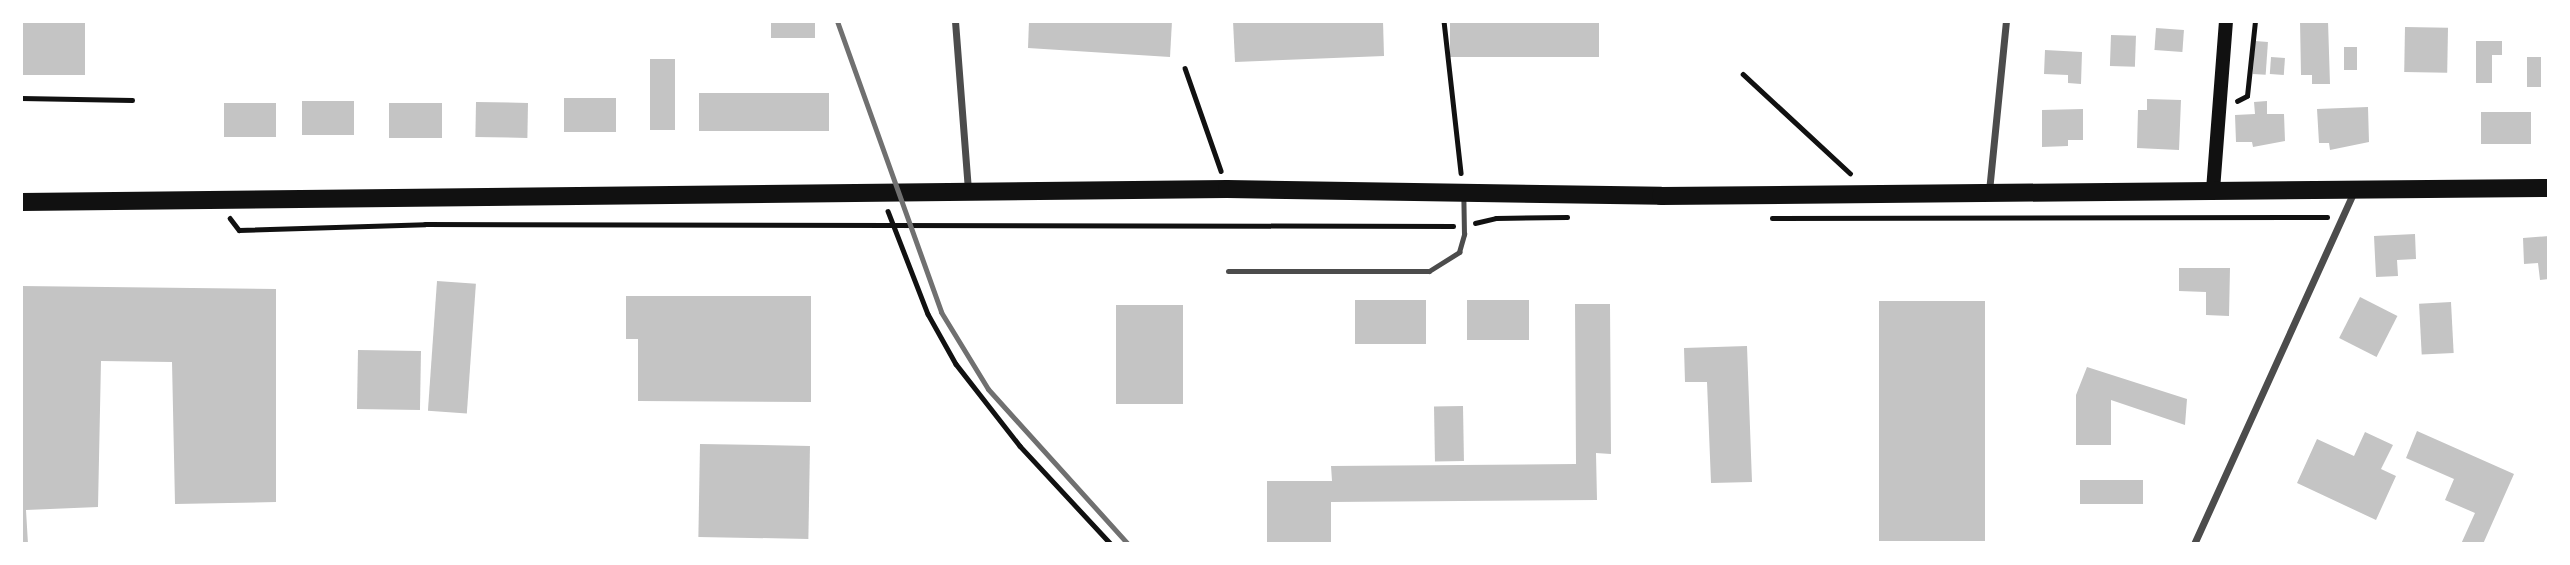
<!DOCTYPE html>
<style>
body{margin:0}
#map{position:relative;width:2570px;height:565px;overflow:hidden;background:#fff;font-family:Arial,sans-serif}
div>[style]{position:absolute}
.building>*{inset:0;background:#c4c4c4;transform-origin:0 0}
.path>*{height:4.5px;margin:-2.25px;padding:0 2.25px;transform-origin:2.25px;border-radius:2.25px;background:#111}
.service>*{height:5px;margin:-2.5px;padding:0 2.5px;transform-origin:2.5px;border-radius:2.5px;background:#4c4c4c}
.minor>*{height:7px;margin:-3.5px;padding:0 3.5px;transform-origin:3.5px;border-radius:3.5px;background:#4c4c4c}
.secondary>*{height:14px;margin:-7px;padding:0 7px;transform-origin:7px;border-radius:7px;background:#111}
.primary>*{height:18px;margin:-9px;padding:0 9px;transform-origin:9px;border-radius:9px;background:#111}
.rail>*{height:5px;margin:-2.5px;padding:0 2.5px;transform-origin:2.5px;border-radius:2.5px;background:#707070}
span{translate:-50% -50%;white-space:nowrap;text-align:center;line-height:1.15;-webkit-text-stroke:5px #fff;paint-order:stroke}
.frame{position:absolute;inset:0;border:23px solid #fff;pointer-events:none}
</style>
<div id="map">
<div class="building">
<i style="left:21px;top:21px;width:64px;height:54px"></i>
<i style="left:771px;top:21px;width:44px;height:17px"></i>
<i style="clip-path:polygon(1029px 21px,1172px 21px,1170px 57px,1028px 48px)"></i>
<i style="clip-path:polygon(1233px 21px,1383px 21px,1384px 56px,1235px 62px)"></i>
<i style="left:1450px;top:21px;width:149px;height:36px"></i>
<i style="clip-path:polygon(2300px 21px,2328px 21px,2330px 84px,2312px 84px,2312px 75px,2301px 75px)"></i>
<i style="left:2405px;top:27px;width:43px;height:45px;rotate:1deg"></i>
<i style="left:2156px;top:28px;width:28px;height:22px;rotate:4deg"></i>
<i style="left:2111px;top:35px;width:25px;height:31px;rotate:2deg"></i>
<i style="left:2255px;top:41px;width:13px;height:33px;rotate:4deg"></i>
<i style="clip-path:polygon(2476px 41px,2502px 41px,2502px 55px,2492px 55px,2492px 83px,2476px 83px)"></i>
<i style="left:2344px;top:47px;width:13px;height:23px"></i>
<i style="clip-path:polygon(2045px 50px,2082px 52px,2081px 84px,2068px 83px,2068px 75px,2044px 74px)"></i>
<i style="left:2271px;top:57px;width:14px;height:17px;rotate:4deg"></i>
<i style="left:2527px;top:57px;width:14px;height:30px"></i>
<i style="left:650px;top:59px;width:25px;height:71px"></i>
<i style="left:699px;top:93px;width:130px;height:38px"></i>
<i style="left:564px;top:98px;width:52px;height:34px"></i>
<i style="clip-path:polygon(2147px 99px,2181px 100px,2179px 150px,2137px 148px,2138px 110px,2147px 110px)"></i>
<i style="left:302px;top:101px;width:52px;height:34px"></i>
<i style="clip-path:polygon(2267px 101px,2267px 114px,2284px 114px,2285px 141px,2253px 147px,2252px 142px,2236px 142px,2235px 115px,2255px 114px,2254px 102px)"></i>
<i style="left:476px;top:102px;width:52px;height:35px;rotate:1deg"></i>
<i style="left:224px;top:103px;width:52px;height:34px"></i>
<i style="left:389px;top:103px;width:53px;height:35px"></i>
<i style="clip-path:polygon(2368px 107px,2369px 142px,2330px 150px,2329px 143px,2319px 143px,2317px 109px)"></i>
<i style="clip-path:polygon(2083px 109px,2083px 140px,2068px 140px,2068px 146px,2042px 147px,2042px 110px)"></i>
<i style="left:2481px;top:112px;width:50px;height:32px"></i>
<i style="clip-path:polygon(2415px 234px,2416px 259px,2397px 260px,2398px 276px,2376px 277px,2374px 236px)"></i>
<i style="clip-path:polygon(2549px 236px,2549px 279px,2540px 280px,2538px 263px,2524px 264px,2523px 238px)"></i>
<i style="clip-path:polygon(2179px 268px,2230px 268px,2229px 316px,2206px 315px,2206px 292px,2179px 291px)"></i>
<i style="left:437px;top:281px;width:39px;height:130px;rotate:4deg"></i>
<i style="clip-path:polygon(21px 286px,276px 289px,276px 502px,175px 504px,172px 362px,101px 361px,98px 507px,26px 510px,28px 544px,21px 544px)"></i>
<i style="clip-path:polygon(626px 296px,811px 296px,811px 402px,638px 401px,638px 339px,626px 339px)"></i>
<i style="left:2360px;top:297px;width:42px;height:46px;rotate:27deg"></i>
<i style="left:1355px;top:300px;width:71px;height:44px"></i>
<i style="left:1467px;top:300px;width:62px;height:40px"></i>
<i style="left:1985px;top:301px;width:240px;height:106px;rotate:90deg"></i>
<i style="left:2451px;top:302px;width:51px;height:32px;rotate:87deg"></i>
<i style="clip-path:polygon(1575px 304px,1610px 304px,1611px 454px,1596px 453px,1597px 500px,1331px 502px,1331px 544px,1267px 544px,1267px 481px,1332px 481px,1331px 466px,1576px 464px)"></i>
<i style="left:1116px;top:305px;width:67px;height:99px"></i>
<i style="clip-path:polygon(1747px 346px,1752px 482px,1711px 483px,1707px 382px,1685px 382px,1684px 348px)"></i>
<i style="left:358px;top:350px;width:63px;height:59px;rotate:1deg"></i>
<i style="clip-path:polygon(2087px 367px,2187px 399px,2185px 425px,2111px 400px,2111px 445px,2076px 445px,2076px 395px)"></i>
<i style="left:1463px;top:406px;width:55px;height:29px;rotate:89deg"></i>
<i style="clip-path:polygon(2417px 431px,2514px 474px,2483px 544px,2461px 544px,2475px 513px,2445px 500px,2454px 479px,2406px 458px)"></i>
<i style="clip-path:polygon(2365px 432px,2393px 445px,2381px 469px,2396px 476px,2376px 520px,2297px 483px,2317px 439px,2354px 456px)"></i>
<i style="left:700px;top:444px;width:110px;height:93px;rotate:1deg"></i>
<i style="left:2143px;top:480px;width:24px;height:63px;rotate:90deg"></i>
</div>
<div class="path">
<i style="left:1444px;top:21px;width:153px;rotate:83.6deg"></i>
<i style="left:1185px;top:68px;width:109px;rotate:70.7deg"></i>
<i style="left:1743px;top:74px;width:146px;rotate:42.8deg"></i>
<i style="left:21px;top:98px;width:111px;rotate:1deg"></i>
<i style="left:2237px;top:101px;width:11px;rotate:-27deg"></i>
<i style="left:2247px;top:96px;width:75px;rotate:-83.9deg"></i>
<i style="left:888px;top:211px;width:110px;rotate:68.8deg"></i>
<i style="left:928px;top:314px;width:57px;rotate:60.8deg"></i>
<i style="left:956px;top:364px;width:104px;rotate:52deg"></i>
<i style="left:1020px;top:446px;width:134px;rotate:47.1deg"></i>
<i style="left:230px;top:218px;width:15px;rotate:53deg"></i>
<i style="left:239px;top:230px;width:186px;rotate:-1.8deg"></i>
<i style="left:425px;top:224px;width:1028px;rotate:0.11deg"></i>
<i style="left:1772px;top:218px;width:555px;rotate:-0.1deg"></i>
<i style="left:1475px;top:223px;width:22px;rotate:-13deg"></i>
<i style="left:1496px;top:218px;width:71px;rotate:-0.8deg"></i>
</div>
<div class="service">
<i style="left:1228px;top:271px;width:201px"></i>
<i style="left:1429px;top:271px;width:36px;rotate:-32deg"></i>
<i style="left:1459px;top:252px;width:19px;rotate:-74deg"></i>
<i style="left:1464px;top:234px;width:39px;rotate:-91deg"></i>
</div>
<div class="minor">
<i style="left:955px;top:21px;width:170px;rotate:85.6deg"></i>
<i style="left:1989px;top:191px;width:171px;rotate:-84.3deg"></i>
<i style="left:2194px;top:544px;width:385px;rotate:-65.6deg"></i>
</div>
<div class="secondary">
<i style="left:2213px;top:190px;width:169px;rotate:-85.6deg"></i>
</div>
<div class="primary">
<i style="left:21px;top:202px;width:1206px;rotate:-0.62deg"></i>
<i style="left:1227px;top:189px;width:434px;rotate:0.9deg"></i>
<i style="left:1661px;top:196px;width:888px;rotate:-0.52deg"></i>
</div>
<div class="rail">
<i style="left:837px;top:21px;width:309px;rotate:70.3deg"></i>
<i style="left:941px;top:312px;width:90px;rotate:58.6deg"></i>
<i style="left:988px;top:389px;width:209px;rotate:47.9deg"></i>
</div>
<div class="frame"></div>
</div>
